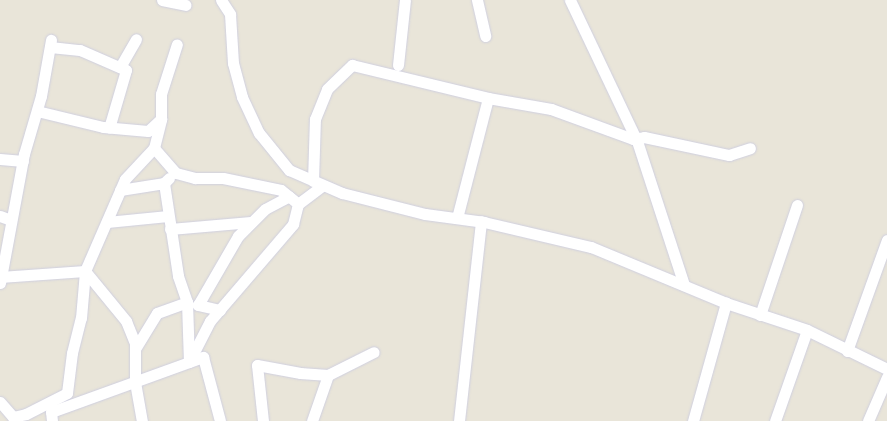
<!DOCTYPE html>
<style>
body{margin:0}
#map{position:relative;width:887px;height:421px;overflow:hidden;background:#e9e5d9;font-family:"Open Sans",sans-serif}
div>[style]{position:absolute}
.roads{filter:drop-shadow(0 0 1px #cfcfdf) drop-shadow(0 0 1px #cfcfdf)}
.street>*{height:11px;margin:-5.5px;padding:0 5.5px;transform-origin:5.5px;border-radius:5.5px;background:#fff}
span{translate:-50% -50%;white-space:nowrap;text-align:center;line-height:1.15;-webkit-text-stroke:4px #fff;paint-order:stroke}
</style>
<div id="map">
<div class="roads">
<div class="street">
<i style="left:162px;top:0;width:24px;rotate:12deg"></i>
<i style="left:221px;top:0;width:17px;rotate:57deg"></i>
<i style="left:230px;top:14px;width:49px;rotate:86.5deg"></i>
<i style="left:233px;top:63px;width:35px;rotate:75deg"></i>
<i style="left:242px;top:97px;width:40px;rotate:65deg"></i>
<i style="left:259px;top:133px;width:48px;rotate:51deg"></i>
<i style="left:289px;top:170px;width:58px;rotate:23.5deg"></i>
<i style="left:342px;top:193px;width:86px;rotate:14.2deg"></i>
<i style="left:425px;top:214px;width:60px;rotate:7.7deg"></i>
<i style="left:484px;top:222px;width:110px;rotate:13.2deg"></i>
<i style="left:591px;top:247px;width:146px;rotate:22.5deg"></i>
<i style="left:726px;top:303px;width:85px;rotate:18.4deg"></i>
<i style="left:807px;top:330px;width:89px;rotate:26deg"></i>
<i style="left:477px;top:0;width:37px;rotate:77deg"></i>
<i style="left:570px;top:0;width:156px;rotate:64.6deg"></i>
<i style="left:637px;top:141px;width:151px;rotate:71.9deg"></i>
<i style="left:50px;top:47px;width:30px;rotate:6deg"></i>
<i style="left:80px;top:50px;width:50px;rotate:23.5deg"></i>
<i style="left:126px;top:70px;width:60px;rotate:106.3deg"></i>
<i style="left:398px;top:65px;width:65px;rotate:-83.9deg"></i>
<i style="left:120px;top:67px;width:32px;rotate:-60deg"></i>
<i style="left:37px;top:111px;width:68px;rotate:13.6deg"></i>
<i style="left:103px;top:127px;width:45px;rotate:5.1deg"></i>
<i style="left:148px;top:131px;width:18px;rotate:-43deg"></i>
<i style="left:161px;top:119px;width:25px;rotate:-90deg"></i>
<i style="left:161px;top:94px;width:52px;rotate:-72.3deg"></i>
<i style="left:154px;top:148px;width:33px;rotate:49deg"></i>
<i style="left:176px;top:173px;width:20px;rotate:15deg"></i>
<i style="left:195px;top:178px;width:28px"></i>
<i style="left:223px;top:178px;width:59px;rotate:11.7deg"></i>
<i style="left:281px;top:190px;width:22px;rotate:39deg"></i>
<i style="left:298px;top:204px;width:31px;rotate:-37deg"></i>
<i style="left:0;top:159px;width:23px;rotate:5deg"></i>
<i style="left:313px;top:181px;width:62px;rotate:-88.2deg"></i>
<i style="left:315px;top:119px;width:32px;rotate:-68deg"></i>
<i style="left:327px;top:89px;width:35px;rotate:-44deg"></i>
<i style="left:352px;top:65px;width:140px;rotate:13.6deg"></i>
<i style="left:488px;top:98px;width:64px;rotate:9.9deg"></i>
<i style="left:551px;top:109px;width:87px;rotate:20.1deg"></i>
<i style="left:633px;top:139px;width:11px;rotate:-10deg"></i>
<i style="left:644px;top:137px;width:87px;rotate:12deg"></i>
<i style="left:729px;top:155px;width:22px;rotate:-18deg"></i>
<i style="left:164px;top:183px;width:94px;rotate:81.4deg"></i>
<i style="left:178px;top:276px;width:28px;rotate:71deg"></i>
<i style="left:187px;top:302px;width:59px;rotate:88.1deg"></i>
<i style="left:120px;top:190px;width:45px;rotate:-9deg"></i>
<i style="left:164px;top:183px;width:7px;rotate:-45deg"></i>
<i style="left:0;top:216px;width:12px;rotate:20deg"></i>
<i style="left:457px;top:218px;width:124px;rotate:-75.5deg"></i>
<i style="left:107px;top:222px;width:61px;rotate:-5.6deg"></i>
<i style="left:170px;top:229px;width:81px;rotate:-4.9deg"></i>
<i style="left:85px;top:271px;width:65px;rotate:50.6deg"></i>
<i style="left:126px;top:321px;width:24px;rotate:68deg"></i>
<i style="left:135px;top:343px;width:39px;rotate:90deg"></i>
<i style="left:135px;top:382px;width:40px;rotate:80deg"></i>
<i style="left:0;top:277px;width:85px;rotate:-4deg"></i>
<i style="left:85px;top:271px;width:100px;rotate:-66.5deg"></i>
<i style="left:125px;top:179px;width:42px;rotate:-46.9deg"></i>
<i style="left:154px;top:148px;width:30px;rotate:-76deg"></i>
<i style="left:0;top:283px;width:131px;rotate:-79.5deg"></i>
<i style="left:24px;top:154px;width:60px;rotate:-73.7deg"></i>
<i style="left:41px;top:96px;width:57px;rotate:-79.9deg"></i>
<i style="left:220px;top:310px;width:23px;rotate:-167deg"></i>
<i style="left:198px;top:305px;width:80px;rotate:-59.9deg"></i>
<i style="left:238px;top:236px;width:38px;rotate:-45deg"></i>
<i style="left:265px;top:209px;width:27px;rotate:-28deg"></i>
<i style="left:760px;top:315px;width:116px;rotate:-71.4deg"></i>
<i style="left:135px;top:349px;width:42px;rotate:-58.6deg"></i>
<i style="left:157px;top:313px;width:32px;rotate:-20deg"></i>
<i style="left:847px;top:351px;width:118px;rotate:-70.2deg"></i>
<i style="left:189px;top:362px;width:46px;rotate:-62.9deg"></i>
<i style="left:210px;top:321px;width:128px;rotate:-49.4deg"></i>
<i style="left:293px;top:224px;width:21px;rotate:-76deg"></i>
<i style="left:0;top:402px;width:20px;rotate:49deg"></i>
<i style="left:13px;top:417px;width:13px;rotate:-13deg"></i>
<i style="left:26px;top:414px;width:46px;rotate:-27.1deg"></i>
<i style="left:67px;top:393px;width:40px;rotate:-82.9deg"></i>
<i style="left:72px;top:353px;width:36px;rotate:-76deg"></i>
<i style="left:81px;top:318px;width:47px;rotate:-85.1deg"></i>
<i style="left:52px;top:421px;width:9px;rotate:-96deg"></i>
<i style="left:51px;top:412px;width:162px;rotate:-19.9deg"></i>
<i style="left:203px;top:357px;width:66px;rotate:75.1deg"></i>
<i style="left:263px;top:421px;width:56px;rotate:-96.1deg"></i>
<i style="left:257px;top:365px;width:44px;rotate:10.5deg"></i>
<i style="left:300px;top:373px;width:28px;rotate:4deg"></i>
<i style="left:312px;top:421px;width:49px;rotate:-70.8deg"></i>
<i style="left:328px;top:375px;width:51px;rotate:-26.6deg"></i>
<i style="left:459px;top:421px;width:201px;rotate:-83.7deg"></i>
<i style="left:693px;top:421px;width:123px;rotate:-74.4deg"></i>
<i style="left:775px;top:421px;width:96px;rotate:-70.6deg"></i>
<i style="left:868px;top:421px;width:48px;rotate:-66.6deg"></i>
</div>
</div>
</div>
